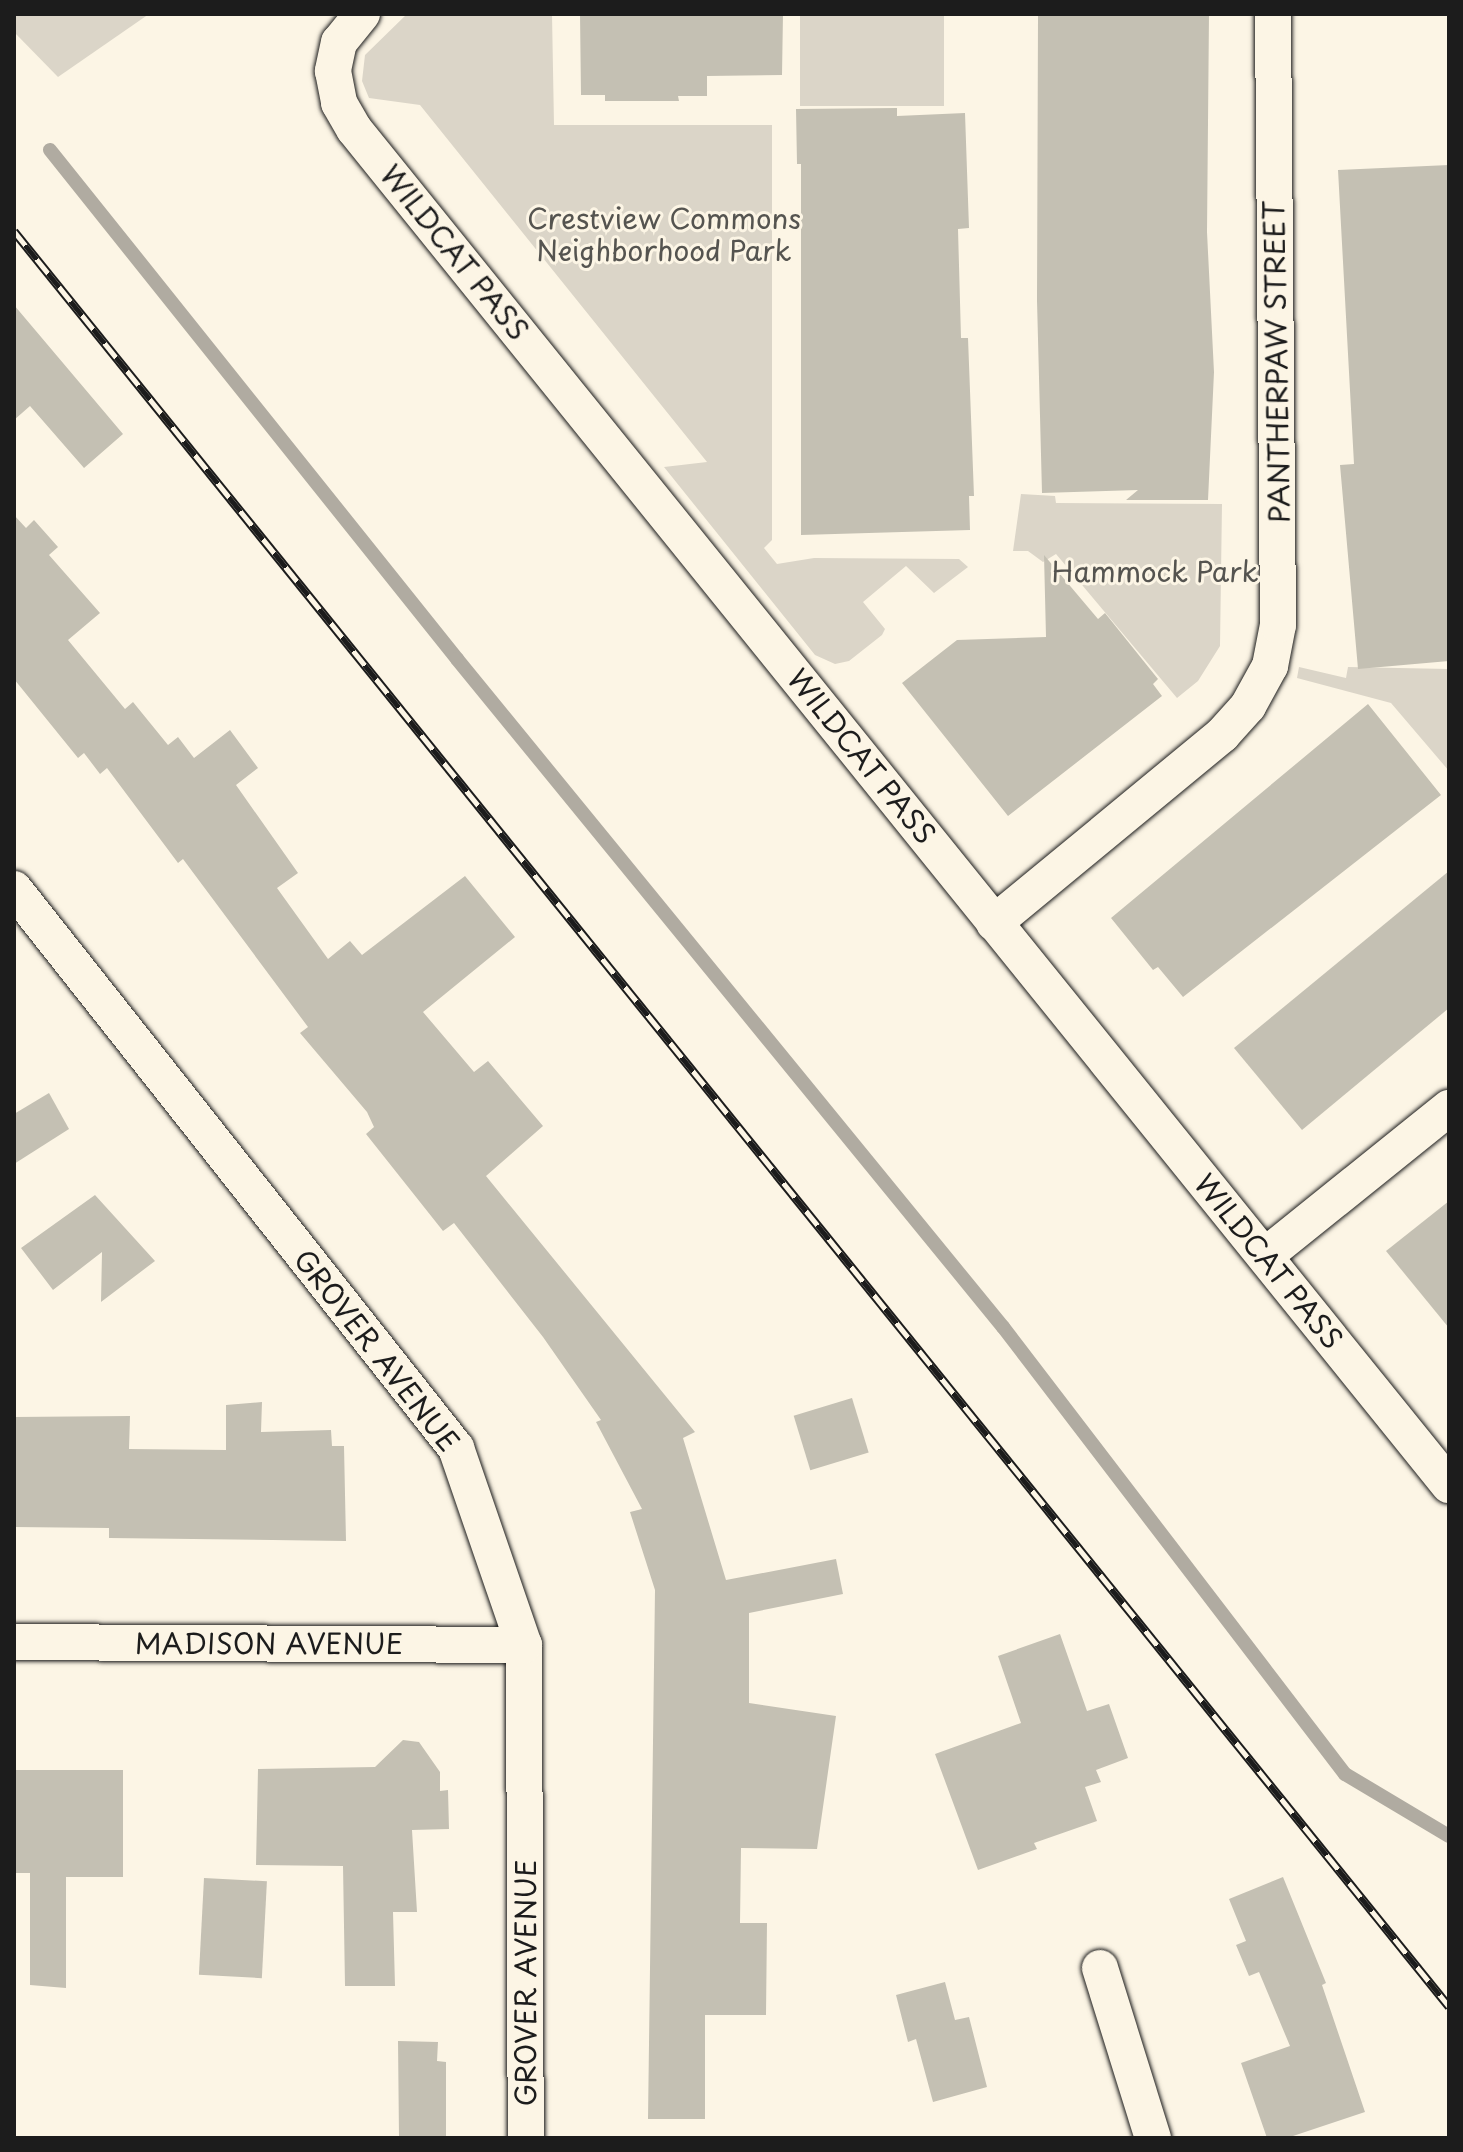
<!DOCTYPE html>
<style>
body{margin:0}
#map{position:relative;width:1463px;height:2152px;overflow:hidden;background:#fcf5e5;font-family:"Playpen Sans",sans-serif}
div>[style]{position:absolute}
.green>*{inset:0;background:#dbd5c8;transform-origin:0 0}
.stream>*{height:14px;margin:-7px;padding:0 7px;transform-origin:7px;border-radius:7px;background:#b0aba1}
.building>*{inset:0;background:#c4c0b3;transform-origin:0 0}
.roads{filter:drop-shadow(0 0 2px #1c1c1c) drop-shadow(0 0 2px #1c1c1c)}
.street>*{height:36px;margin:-18px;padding:0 18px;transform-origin:18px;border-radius:18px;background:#fcf5e5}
.rail>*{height:9px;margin-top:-4.5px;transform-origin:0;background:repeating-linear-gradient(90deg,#fcf5e5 0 18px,#1c1c1c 0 36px);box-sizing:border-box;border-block:2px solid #1c1c1c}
span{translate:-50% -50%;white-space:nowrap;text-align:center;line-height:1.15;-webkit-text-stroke:6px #fcf5e5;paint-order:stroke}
.park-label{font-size:28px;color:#555450}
.street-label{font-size:28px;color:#1c1c1c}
.frame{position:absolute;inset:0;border:16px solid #1c1c1c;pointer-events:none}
</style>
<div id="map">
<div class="green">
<i style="clip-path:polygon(14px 14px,149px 14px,58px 77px,14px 32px)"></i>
<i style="clip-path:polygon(407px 14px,552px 14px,554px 125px,772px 125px,772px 540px,764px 548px,777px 564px,814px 558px,959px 559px,968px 567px,934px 593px,906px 566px,863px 602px,885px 629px,882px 635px,849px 661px,835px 664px,815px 655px,664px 467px,707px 462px,420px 105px,369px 98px,362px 81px,365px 55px)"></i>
<i style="left:800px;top:14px;width:144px;height:92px"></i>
<i style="clip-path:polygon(1021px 494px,1055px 496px,1056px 503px,1222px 504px,1220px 646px,1198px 681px,1177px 698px,1056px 554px,1043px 562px,1028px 551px,1013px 551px)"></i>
<i style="clip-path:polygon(1299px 667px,1346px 678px,1348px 667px,1449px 669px,1449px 771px,1391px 703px,1297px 678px)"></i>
</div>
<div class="stream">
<i style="left:50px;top:150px;width:652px;rotate:51.35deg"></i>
<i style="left:457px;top:659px;width:863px;rotate:50.74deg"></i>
<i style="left:1003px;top:1327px;width:563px;rotate:52.58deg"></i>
<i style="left:1345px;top:1774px;width:121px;rotate:30.8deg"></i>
</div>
<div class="building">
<i style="clip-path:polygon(580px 14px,783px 14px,782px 75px,707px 76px,707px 96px,678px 96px,679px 101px,605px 101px,605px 95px,581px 95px)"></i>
<i style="clip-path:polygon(1038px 14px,1209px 14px,1207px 232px,1214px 372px,1208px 500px,1126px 500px,1138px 490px,1042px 493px,1037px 301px)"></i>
<i style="clip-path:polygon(897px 108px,897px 116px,965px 113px,969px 228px,958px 229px,961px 338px,968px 338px,974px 496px,969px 496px,970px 530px,801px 535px,801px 164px,797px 164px,796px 109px)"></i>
<i style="clip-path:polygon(1449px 165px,1449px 661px,1358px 669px,1340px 465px,1354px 464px,1338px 170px)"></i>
<i style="clip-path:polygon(14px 305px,123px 434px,84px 468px,30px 406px,14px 420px)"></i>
<i style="clip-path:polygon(14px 515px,26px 528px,34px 520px,58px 547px,49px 555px,100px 613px,68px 640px,125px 709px,133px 702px,168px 745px,178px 737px,194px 758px,230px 730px,258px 768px,236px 785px,298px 873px,277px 888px,328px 959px,350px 941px,362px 955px,465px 876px,515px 937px,423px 1012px,474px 1072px,488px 1061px,543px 1126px,486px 1176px,695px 1432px,683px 1438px,726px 1580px,836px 1559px,843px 1594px,749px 1613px,749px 1703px,836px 1716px,817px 1849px,741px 1848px,740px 1923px,767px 1923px,766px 2015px,705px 2015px,705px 2119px,648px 2119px,655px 1590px,630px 1512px,642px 1509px,596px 1422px,601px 1420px,543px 1337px,454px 1223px,443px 1231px,366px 1134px,374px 1127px,367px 1112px,300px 1033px,308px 1027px,183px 859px,178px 863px,107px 768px,100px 774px,84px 753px,78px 758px,14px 679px)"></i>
<i style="clip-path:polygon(1044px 555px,1098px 619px,1105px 613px,1158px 679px,1153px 684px,1162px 696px,1008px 816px,902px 683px,957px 640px,1046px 637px)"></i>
<i style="clip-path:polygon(1368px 704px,1441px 795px,1183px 997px,1158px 967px,1153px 970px,1111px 918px)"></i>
<i style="clip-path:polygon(1449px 871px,1449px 1008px,1302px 1130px,1234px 1048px)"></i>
<i style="clip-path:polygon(49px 1093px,69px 1129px,14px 1164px,14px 1114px)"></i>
<i style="clip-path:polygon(95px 1195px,155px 1261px,101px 1302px,102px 1252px,53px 1290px,21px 1248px)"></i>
<i style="clip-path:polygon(1449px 1201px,1449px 1328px,1386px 1251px)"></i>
<i style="left:852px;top:1398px;width:57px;height:61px;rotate:73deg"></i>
<i style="clip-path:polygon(262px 1402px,261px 1432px,331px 1430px,332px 1446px,344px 1446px,346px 1541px,109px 1538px,109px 1528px,14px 1527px,14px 1417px,130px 1416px,129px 1449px,226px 1450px,226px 1405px)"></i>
<i style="clip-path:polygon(1060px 1634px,1087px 1711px,1109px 1704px,1128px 1758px,1096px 1770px,1101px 1782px,1085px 1787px,1097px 1821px,1034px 1843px,1037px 1849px,978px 1870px,935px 1754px,1021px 1723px,998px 1656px)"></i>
<i style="clip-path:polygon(403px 1740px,419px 1742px,440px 1772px,440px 1791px,448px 1790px,449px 1829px,412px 1830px,417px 1912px,393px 1912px,395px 1986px,345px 1986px,343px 1866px,256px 1865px,258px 1769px,375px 1767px)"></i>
<i style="clip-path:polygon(14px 1770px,123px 1770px,123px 1877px,66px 1877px,66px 1988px,30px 1985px,30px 1873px,14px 1873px)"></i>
<i style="clip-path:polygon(1283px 1877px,1326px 1983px,1322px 1985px,1365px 2112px,1287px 2138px,1267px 2138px,1241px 2063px,1290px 2046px,1259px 1972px,1249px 1976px,1236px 1945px,1246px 1941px,1229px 1899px)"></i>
<i style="left:204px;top:1878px;width:63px;height:97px;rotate:3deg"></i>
<i style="clip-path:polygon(945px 1982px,955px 2020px,969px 2017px,987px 2087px,933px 2102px,916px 2039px,908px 2042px,896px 1995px)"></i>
<i style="clip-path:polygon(398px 2041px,438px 2042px,437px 2061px,446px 2062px,446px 2138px,399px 2138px)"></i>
</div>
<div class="roads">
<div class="street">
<i style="left:362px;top:14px;width:36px;rotate:129deg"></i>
<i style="left:339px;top:42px;width:30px;rotate:102deg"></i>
<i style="left:333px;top:71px;width:33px;rotate:79deg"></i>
<i style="left:339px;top:103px;width:30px;rotate:60deg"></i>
<i style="left:354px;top:129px;width:1743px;rotate:51.08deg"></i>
<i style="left:14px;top:889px;width:713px;rotate:51.67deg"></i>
<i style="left:456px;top:1448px;width:208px;rotate:71deg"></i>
<i style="left:524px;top:1645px;width:493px;rotate:89.8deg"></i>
<i style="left:994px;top:923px;width:296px;rotate:-39.5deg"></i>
<i style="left:1222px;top:735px;width:39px;rotate:-48deg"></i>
<i style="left:1248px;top:706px;width:46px;rotate:-61.2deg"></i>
<i style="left:1270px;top:666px;width:42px;rotate:-79deg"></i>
<i style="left:1278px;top:625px;width:611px;rotate:-90.47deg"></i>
<i style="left:1266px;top:1255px;width:235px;rotate:-38.8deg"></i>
<i style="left:14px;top:1642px;width:510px;rotate:0.34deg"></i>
<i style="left:1100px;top:1968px;width:178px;rotate:72.7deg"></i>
</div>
</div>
<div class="rail">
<i style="left:14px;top:231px;width:2283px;rotate:51.05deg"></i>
</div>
<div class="park-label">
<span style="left:664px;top:234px">Crestview Commons<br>Neighborhood Park</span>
<span style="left:1155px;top:571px">Hammock Park</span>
</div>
<div class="street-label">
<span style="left:455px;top:252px;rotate:51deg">WILDCAT PASS</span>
<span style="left:1276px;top:362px;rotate:-91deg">PANTHERPAW STREET</span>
<span style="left:862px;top:756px;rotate:51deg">WILDCAT PASS</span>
<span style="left:1269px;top:1261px;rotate:51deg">WILDCAT PASS</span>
<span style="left:377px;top:1350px;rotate:52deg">GROVER AVENUE</span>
<span style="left:269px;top:1643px">MADISON AVENUE</span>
<span style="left:525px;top:1983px;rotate:-90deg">GROVER AVENUE</span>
</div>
<div class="frame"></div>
</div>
